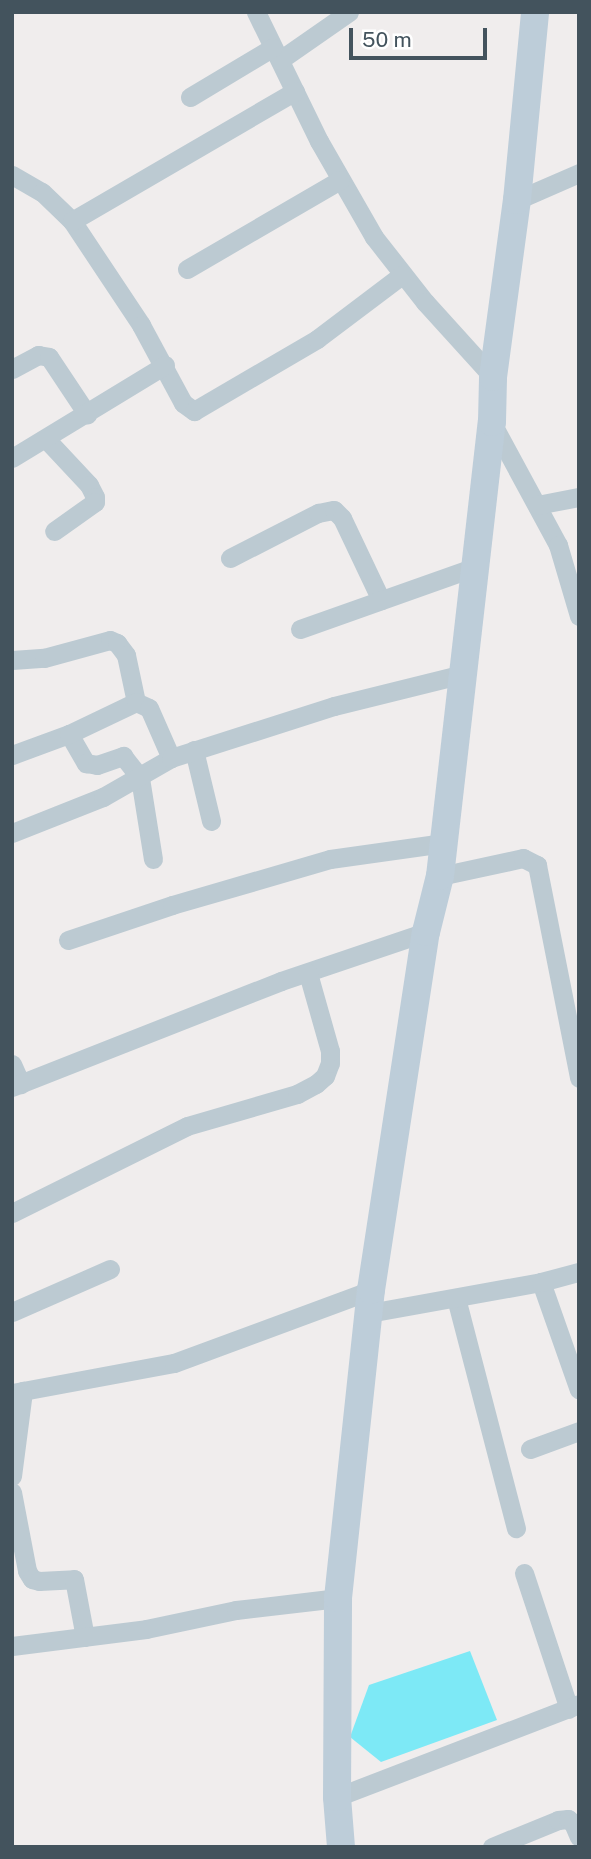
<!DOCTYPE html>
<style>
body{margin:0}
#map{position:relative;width:591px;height:1859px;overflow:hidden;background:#f0eded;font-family:"Public Sans",sans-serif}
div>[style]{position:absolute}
.water>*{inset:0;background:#7de9f6}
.minor>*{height:19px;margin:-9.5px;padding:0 9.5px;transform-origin:9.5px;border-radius:9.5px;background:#bccad2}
.secondary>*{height:28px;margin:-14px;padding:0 14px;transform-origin:14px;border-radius:14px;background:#bdcdd9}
span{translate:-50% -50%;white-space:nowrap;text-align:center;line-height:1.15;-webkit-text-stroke:6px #fff;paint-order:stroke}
.frame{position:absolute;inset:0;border:14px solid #43535d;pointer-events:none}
.scale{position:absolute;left:349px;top:28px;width:138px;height:32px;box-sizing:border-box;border:4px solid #43535d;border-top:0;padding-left:9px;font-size:21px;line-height:24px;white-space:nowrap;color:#43535d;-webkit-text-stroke:5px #fff;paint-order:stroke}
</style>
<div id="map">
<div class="water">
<i style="clip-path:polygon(470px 1651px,497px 1720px,381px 1762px,350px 1737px,369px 1685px)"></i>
</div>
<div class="minor">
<i style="left:256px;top:12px;width:144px;rotate:64deg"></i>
<i style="left:319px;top:141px;width:111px;rotate:60.2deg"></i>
<i style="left:374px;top:237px;width:83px;rotate:51.9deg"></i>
<i style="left:425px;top:302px;width:101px;rotate:47.8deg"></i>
<i style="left:280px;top:60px;width:84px;rotate:-34.8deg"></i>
<i style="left:190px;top:97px;width:96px;rotate:-30.9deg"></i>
<i style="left:12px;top:175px;width:34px;rotate:30deg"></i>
<i style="left:42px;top:192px;width:42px;rotate:44deg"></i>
<i style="left:72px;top:221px;width:125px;rotate:56.4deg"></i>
<i style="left:141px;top:325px;width:89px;rotate:61.7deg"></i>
<i style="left:183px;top:403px;width:14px;rotate:36deg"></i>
<i style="left:194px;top:411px;width:143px;rotate:-30.3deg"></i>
<i style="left:317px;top:339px;width:106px;rotate:-37deg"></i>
<i style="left:517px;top:200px;width:68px;rotate:-23.5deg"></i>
<i style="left:72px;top:221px;width:258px;rotate:-30.2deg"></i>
<i style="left:187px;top:269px;width:177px;rotate:-30.2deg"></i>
<i style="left:12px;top:369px;width:30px;rotate:-28deg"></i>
<i style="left:38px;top:355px;width:11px;rotate:10deg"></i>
<i style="left:49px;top:357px;width:69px;rotate:56.3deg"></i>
<i style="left:492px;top:423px;width:139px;rotate:61.6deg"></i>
<i style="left:558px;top:545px;width:74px;rotate:73.5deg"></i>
<i style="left:46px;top:439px;width:63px;rotate:46.9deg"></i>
<i style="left:89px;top:485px;width:13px;rotate:63deg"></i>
<i style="left:95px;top:497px;width:5px;rotate:90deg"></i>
<i style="left:95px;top:502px;width:50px;rotate:144.7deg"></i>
<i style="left:12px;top:458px;width:179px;rotate:-31.3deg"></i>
<i style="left:537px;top:505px;width:43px;rotate:-10.8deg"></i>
<i style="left:230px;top:558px;width:99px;rotate:-27.1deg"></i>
<i style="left:318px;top:513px;width:16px;rotate:-11deg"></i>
<i style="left:334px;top:510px;width:11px;rotate:45deg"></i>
<i style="left:342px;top:518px;width:91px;rotate:64.6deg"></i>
<i style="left:300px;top:629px;width:186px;rotate:-19.5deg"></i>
<i style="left:12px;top:660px;width:32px;rotate:-4deg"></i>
<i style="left:44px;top:658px;width:68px;rotate:-15.3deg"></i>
<i style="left:110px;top:640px;width:8px;rotate:23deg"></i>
<i style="left:117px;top:643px;width:15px;rotate:53deg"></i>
<i style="left:126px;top:655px;width:48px;rotate:78deg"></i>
<i style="left:69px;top:734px;width:34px;rotate:60deg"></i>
<i style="left:86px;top:763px;width:11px;rotate:10deg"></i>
<i style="left:97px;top:765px;width:28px;rotate:-19deg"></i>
<i style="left:123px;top:756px;width:28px;rotate:52deg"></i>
<i style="left:140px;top:778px;width:82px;rotate:80.9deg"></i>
<i style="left:194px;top:750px;width:73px;rotate:76.5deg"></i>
<i style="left:12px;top:755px;width:61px;rotate:-20.2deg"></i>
<i style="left:69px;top:734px;width:74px;rotate:-25.5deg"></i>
<i style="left:136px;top:702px;width:14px;rotate:25deg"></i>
<i style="left:149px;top:708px;width:55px;rotate:66.3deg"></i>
<i style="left:12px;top:833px;width:98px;rotate:-21.6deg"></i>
<i style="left:103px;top:797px;width:78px;rotate:-29.8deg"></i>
<i style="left:171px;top:758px;width:171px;rotate:-17.7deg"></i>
<i style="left:334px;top:706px;width:133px;rotate:-13.9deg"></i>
<i style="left:440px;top:876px;width:85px;rotate:-12.2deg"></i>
<i style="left:523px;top:858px;width:16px;rotate:27deg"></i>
<i style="left:537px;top:865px;width:217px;rotate:78.8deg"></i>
<i style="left:68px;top:940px;width:110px;rotate:-18.6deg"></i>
<i style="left:172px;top:905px;width:165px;rotate:-16.2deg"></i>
<i style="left:330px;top:859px;width:115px;rotate:-8deg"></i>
<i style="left:12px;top:1064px;width:22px;rotate:66deg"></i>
<i style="left:12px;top:1087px;width:289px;rotate:-21.5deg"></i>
<i style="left:281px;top:981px;width:153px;rotate:-18.7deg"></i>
<i style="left:12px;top:1213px;width:195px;rotate:-26.4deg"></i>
<i style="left:187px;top:1126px;width:115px;rotate:-16.2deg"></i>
<i style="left:297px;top:1094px;width:21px;rotate:-28deg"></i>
<i style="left:316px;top:1084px;width:12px;rotate:-42deg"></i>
<i style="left:325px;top:1076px;width:14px;rotate:-69deg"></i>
<i style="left:330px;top:1063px;width:12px;rotate:-90deg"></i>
<i style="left:330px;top:1051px;width:81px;rotate:-105.8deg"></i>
<i style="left:541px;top:1282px;width:114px;rotate:70.6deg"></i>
<i style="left:456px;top:1298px;width:238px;rotate:75.4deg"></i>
<i style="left:12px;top:1312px;width:107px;rotate:-23.7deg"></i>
<i style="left:369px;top:1313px;width:175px;rotate:-10.2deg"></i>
<i style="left:541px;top:1282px;width:39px;rotate:-15deg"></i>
<i style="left:12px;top:1393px;width:165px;rotate:-10.5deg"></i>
<i style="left:174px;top:1363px;width:210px;rotate:-20.3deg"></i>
<i style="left:530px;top:1449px;width:52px;rotate:-20.2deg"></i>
<i style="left:12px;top:1476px;width:86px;rotate:-82.6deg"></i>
<i style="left:12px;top:1492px;width:80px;rotate:79.2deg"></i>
<i style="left:27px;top:1571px;width:9px;rotate:58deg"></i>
<i style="left:32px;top:1579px;width:7px;rotate:16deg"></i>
<i style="left:39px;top:1581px;width:35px;rotate:-3deg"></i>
<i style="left:74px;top:1579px;width:59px;rotate:79.3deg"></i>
<i style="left:524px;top:1573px;width:143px;rotate:71.7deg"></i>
<i style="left:12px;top:1646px;width:135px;rotate:-7.2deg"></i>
<i style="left:146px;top:1629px;width:92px;rotate:-11.9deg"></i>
<i style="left:236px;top:1610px;width:103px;rotate:-6.7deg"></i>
<i style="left:337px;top:1797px;width:259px;rotate:-21deg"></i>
<i style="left:492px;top:1847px;width:71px;rotate:-22.2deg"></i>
<i style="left:558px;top:1820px;width:10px;rotate:-6deg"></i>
<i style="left:568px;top:1819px;width:6px;rotate:39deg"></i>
<i style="left:573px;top:1823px;width:15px;rotate:67deg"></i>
</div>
<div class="secondary">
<i style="left:341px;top:1847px;width:50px;rotate:-94.6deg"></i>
<i style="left:337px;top:1797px;width:199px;rotate:-89.7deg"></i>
<i style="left:338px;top:1598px;width:310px;rotate:-83.9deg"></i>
<i style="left:371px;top:1290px;width:362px;rotate:-81.3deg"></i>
<i style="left:426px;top:932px;width:58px;rotate:-76deg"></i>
<i style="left:440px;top:876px;width:457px;rotate:-83.5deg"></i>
<i style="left:492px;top:422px;width:45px;rotate:-88.7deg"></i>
<i style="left:493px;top:377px;width:179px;rotate:-82.3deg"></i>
<i style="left:517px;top:200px;width:189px;rotate:-84.5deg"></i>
</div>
<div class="frame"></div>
<div class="scale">50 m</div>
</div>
